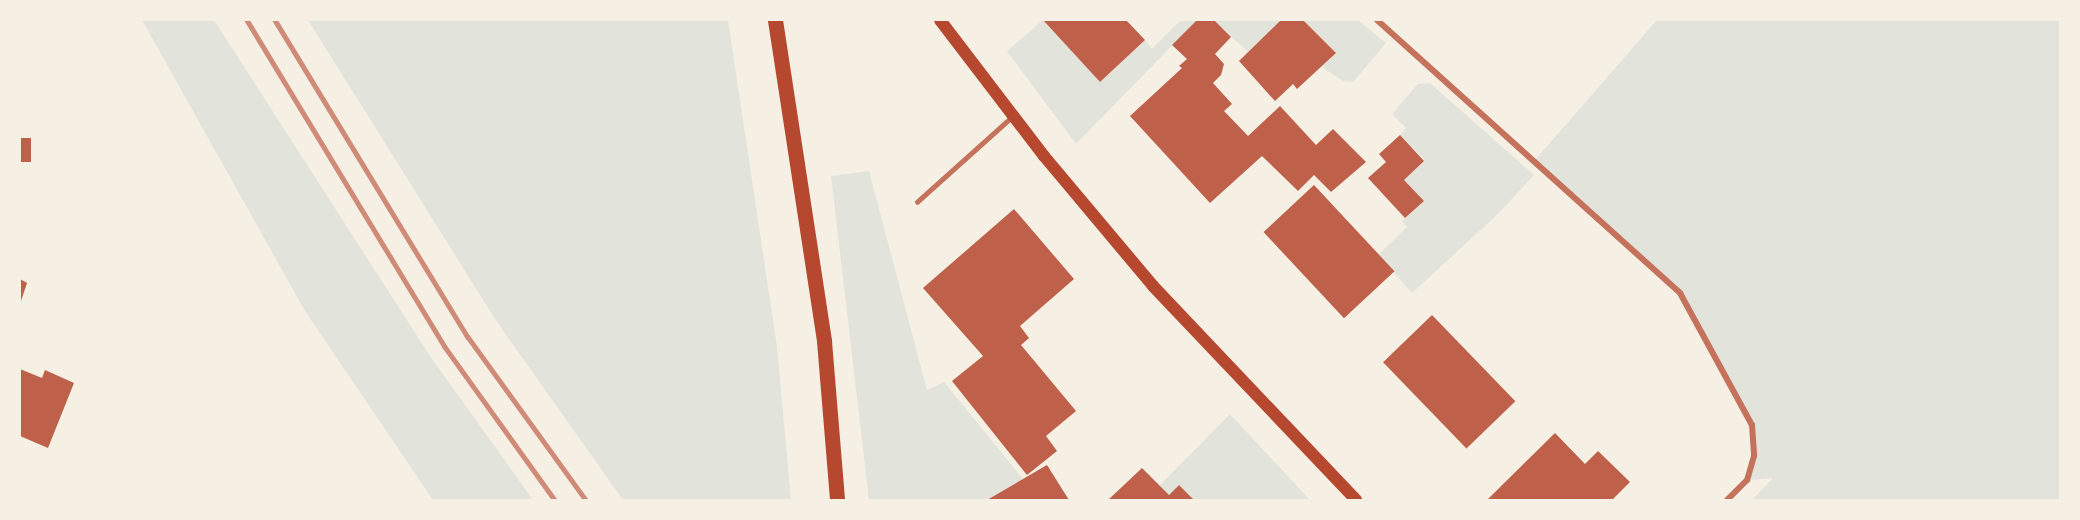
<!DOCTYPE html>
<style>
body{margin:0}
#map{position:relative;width:2080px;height:520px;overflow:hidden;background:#f6efe4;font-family:Raleway,sans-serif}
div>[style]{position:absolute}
.green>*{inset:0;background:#e2e4dc}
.building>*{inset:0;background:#bf614a;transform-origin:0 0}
.service>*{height:4.5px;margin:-2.25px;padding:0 2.25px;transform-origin:2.25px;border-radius:2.25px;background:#c5725c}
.minor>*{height:6px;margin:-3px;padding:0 3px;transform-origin:3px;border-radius:3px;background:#c5725c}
.secondary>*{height:12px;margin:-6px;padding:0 6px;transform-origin:6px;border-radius:6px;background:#b5482f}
.primary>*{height:15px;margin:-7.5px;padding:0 7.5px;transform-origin:7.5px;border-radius:7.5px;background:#b5482f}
.rail>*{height:4.5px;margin:-2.25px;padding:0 2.25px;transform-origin:2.25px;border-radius:2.25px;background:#cf8b77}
span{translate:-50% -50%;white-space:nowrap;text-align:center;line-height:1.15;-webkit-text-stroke:4.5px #f6efe4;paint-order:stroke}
.frame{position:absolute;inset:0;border:21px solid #f6efe4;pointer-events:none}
</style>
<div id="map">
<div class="green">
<i style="clip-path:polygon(142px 20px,214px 20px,430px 356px,533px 500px,433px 500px,305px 311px)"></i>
<i style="clip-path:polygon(308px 20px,728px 20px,777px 347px,791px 500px,623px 500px,495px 319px)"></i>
<i style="clip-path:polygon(1043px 20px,1100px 82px,1145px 40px,1152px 49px,1181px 20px,1197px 20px,1076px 144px,1007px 51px)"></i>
<i style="clip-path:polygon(1214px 20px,1281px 20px,1248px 52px)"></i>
<i style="clip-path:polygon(1303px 20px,1358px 20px,1386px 43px,1353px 82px,1343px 81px,1322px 67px,1336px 53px)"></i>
<i style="clip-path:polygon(1657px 20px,2060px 20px,2060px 500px,1752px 500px,1773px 478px,1747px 480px,1754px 456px,1751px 425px,1680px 293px,1535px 160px)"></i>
<i style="clip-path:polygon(1430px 83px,1534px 175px,1497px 215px,1412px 293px,1378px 255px,1407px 227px,1402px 221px,1424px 201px,1404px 180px,1425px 160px,1400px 135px,1406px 128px,1392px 114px,1418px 84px)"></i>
<i style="clip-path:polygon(869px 171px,927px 390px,944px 382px,1023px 479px,987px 500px,869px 500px,831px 176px)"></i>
<i style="clip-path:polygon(1230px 414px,1310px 500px,1194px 500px,1179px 485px,1169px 495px,1159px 486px)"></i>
</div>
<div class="building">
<i style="clip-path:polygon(1043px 20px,1126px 20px,1145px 40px,1100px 82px)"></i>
<i style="clip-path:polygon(1197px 20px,1214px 20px,1231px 37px,1215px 54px,1224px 64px,1221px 75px,1213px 83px,1232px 104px,1224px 111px,1248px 136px,1280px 106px,1316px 145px,1333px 129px,1366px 162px,1331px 192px,1314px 175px,1298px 191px,1262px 156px,1210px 203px,1130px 116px,1182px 68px,1179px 66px,1187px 59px,1172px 45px)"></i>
<i style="clip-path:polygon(1281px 20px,1303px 20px,1336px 53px,1297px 89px,1293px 84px,1275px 101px,1239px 61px)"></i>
<i style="clip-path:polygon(1400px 135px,1424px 161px,1404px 180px,1424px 201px,1405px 218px,1368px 178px,1386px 162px,1379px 154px)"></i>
<i style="left:20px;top:138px;width:11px;height:24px"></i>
<i style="left:1314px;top:185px;width:118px;height:69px;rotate:47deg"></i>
<i style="clip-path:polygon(1014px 209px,1074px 279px,1020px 326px,1029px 338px,1021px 345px,1076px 411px,1046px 436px,1057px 451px,1027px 475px,952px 381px,983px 356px,923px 288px)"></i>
<i style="clip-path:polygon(20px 279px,27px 283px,20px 304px)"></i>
<i style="left:1432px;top:315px;width:120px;height:68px;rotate:46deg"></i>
<i style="clip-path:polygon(20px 369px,42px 378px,45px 370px,74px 383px,48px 448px,20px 436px)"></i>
<i style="clip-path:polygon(1555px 433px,1585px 464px,1598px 451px,1630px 482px,1612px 500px,1487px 500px)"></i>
<i style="clip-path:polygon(1047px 465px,1069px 500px,987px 500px)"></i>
<i style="clip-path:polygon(1142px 468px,1169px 495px,1179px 485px,1194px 500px,1108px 500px)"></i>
</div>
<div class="service">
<i style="left:917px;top:202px;width:129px;rotate:-41.9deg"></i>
</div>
<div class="minor">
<i style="left:1377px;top:20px;width:408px;rotate:42deg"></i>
<i style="left:1680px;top:293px;width:150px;rotate:61.4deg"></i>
<i style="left:1752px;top:425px;width:31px;rotate:86deg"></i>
<i style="left:1754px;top:456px;width:25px;rotate:106deg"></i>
<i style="left:1747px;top:480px;width:28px;rotate:135deg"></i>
</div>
<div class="secondary">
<i style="left:940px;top:20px;width:171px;rotate:52.6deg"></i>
<i style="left:1044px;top:156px;width:170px;rotate:50deg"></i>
<i style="left:1153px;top:286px;width:295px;rotate:46.5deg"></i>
</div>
<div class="primary">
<i style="left:775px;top:20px;width:325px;rotate:81.3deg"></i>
<i style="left:824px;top:341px;width:160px;rotate:85.3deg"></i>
</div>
<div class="rail">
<i style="left:247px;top:20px;width:382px;rotate:58.8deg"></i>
<i style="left:445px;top:347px;width:188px;rotate:54.3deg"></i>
<i style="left:275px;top:20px;width:371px;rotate:58.7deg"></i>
<i style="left:468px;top:337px;width:201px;rotate:54.1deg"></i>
</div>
<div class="frame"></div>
</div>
